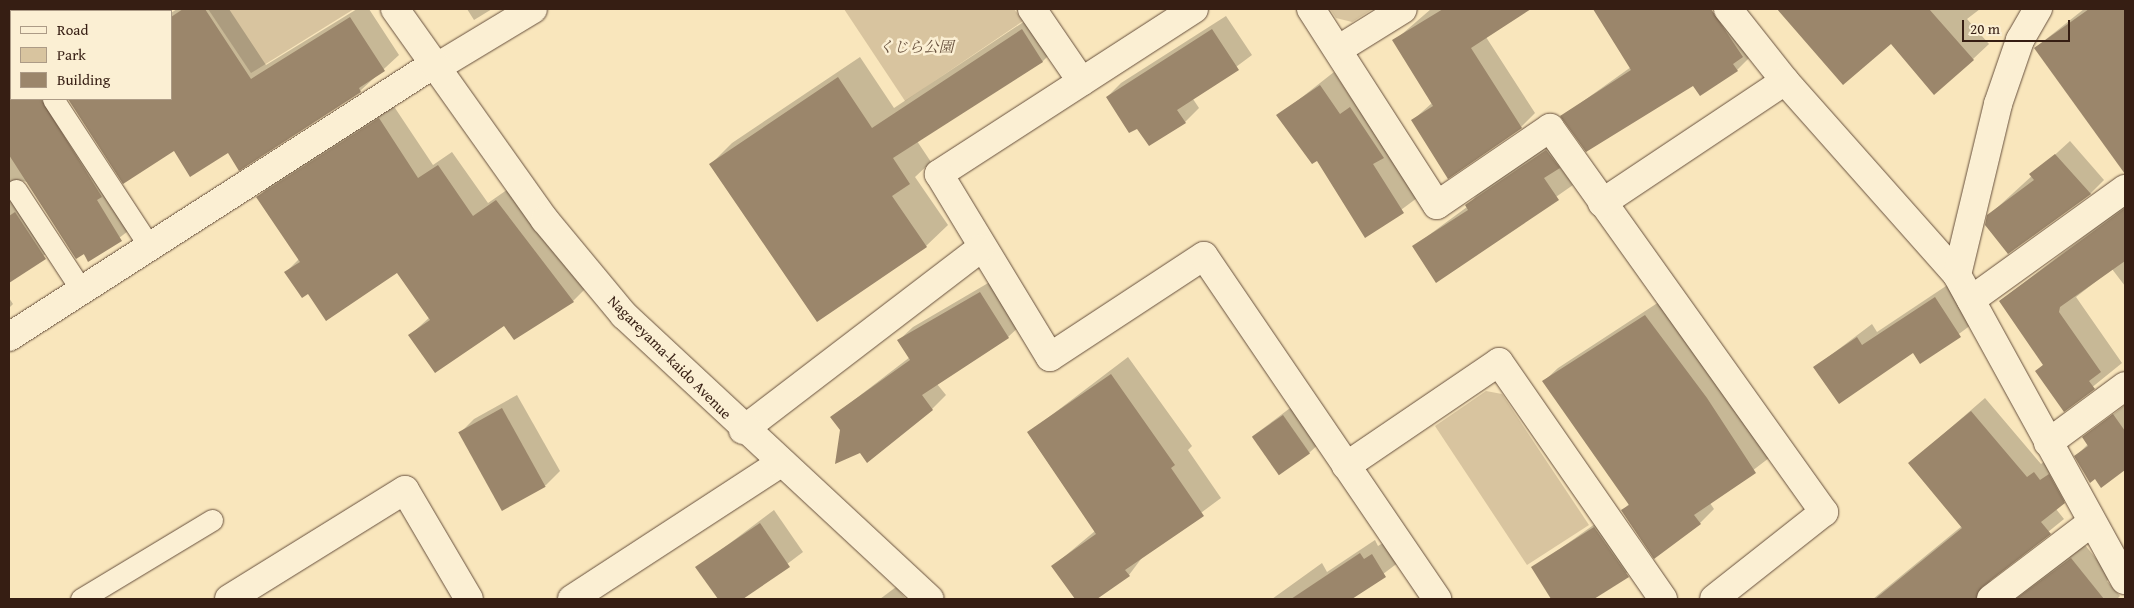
<!DOCTYPE html>
<meta charset="utf-8">
<style>
body{margin:0}
#map{position:relative;width:2134px;height:608px;overflow:hidden;background:#f9e6bc;font-family:"Gentium Book Plus","Noto Serif JP",serif}
div>[style]{position:absolute}
.green>*{inset:0;background:#d8c49f}
.shadow>*{inset:0;background:#0003}
.building>*{inset:0;background:#9b866b;transform-origin:0 0}
.roads{filter:drop-shadow(0 0 1px #67503d) drop-shadow(0 0 1px #67503d)}
.service>*{height:21px;margin:-10.5px;padding:0 10.5px;transform-origin:10.5px;border-radius:10.5px;background:#fbefd3}
.minor>*{height:28px;margin:-14px;padding:0 14px;transform-origin:14px;border-radius:14px;background:#fbefd3}
.tertiary>*{height:28px;margin:-14px;padding:0 14px;transform-origin:14px;border-radius:14px;background:#fbefd3}
span{translate:-50% -50%;white-space:nowrap;text-align:center;line-height:1.15;-webkit-text-stroke:5px #fbefd3;paint-order:stroke}
.park-label{font-size:15px;color:#67503d;font-style:italic}
.street-label{font-size:15px;color:#361e13}
.frame{position:absolute;inset:0;border:10px solid #361e13;pointer-events:none}
.legend{position:absolute;left:10px;top:10px;width:162px;height:90px;box-sizing:border-box;background:#fbefd3;border:1px solid #ac9b86;margin:0;padding:6px 9px;list-style:none;font-size:15px;color:#361e13}
.legend li{display:flex;align-items:center;gap:10px;height:25px}
.legend b{width:25px;border:1px solid #ac9b86}
.scale{position:absolute;left:1962px;top:20px;width:108px;height:22px;box-sizing:border-box;border:2px solid #361e13;border-top:0;padding-left:6px;font-size:15px;line-height:18px;white-space:nowrap;color:#361e13;-webkit-text-stroke:4px #fbefd3;paint-order:stroke}
</style>
<div id="map">
<div class="green">
<i style="clip-path:polygon(208px 9px,354px 9px,251px 73px)"></i>
<i style="clip-path:polygon(844px 9px,1014px 9px,1023px 21px,905px 101px)"></i>
<i style="clip-path:polygon(1330px 9px,1373px 9px,1352px 22px,1336px 18px)"></i>
<i style="clip-path:polygon(1486px 391px,1502px 394px,1589px 525px,1527px 565px,1435px 426px)"></i>
</div>
<div class="shadow">
<i style="clip-path:polygon(164px 9px,167px 9px,169px 11px,160px 11px)"></i>
<i style="clip-path:polygon(177px 9px,229px 9px,266px 65px,357px 9px,369px 9px,399px 55px,360px 91px,228px 152px,174px 149px,124px 182px,69px 99px,171px 99px,171px 13px)"></i>
<i style="clip-path:polygon(467px 9px,492px 9px,474px 20px)"></i>
<i style="clip-path:polygon(1043px 9px,1064px 40px,1042px 62px,917px 141px,931px 162px,915px 177px,948px 225px,926px 246px,711px 164px,732px 143px,860px 57px,894px 108px)"></i>
<i style="clip-path:polygon(1431px 9px,1528px 9px,1486px 37px,1535px 113px,1521px 127px,1413px 120px,1432px 103px,1394px 41px)"></i>
<i style="clip-path:polygon(1595px 9px,1709px 9px,1713px 15px,1722px 9px,1751px 56px,1737px 70px,1693px 84px,1561px 117px,1631px 67px)"></i>
<i style="clip-path:polygon(1778px 9px,1980px 9px,1967px 19px,1989px 44px,1973px 59px,1891px 42px,1844px 83px)"></i>
<i style="clip-path:polygon(2084px 9px,2125px 9px,2125px 173px,2035px 48px)"></i>
<i style="clip-path:polygon(1226px 16px,1252px 55px,1193px 99px,1199px 108px,1185px 122px,1138px 127px,1107px 97px,1121px 83px)"></i>
<i style="clip-path:polygon(11px 46px,11px 99px,62px 99px,136px 225px,89px 261px,27px 182px,19px 180px,60px 243px,9px 282px)"></i>
<i style="clip-path:polygon(1334px 72px,1417px 198px,1366px 236px,1317px 159px,1278px 116px)"></i>
<i style="clip-path:polygon(393px 105px,433px 165px,452px 152px,488px 203px,511px 187px,587px 287px,573px 301px,504px 324px,410px 335px,430px 317px,397px 271px,308px 292px,285px 273px,299px 259px,258px 197px,272px 183px)"></i>
<i style="clip-path:polygon(1561px 137px,1573px 153px,1560px 167px,1573px 185px,1436px 281px,1414px 246px,1467px 207px,1480px 191px)"></i>
<i style="clip-path:polygon(2070px 141px,2104px 180px,2090px 194px,1988px 216px)"></i>
<i style="clip-path:polygon(2125px 205px,2125px 286px,2112px 269px,2076px 297px,2122px 363px,2064px 410px,2037px 371px,2044px 364px,2000px 301px)"></i>
<i style="clip-path:polygon(995px 279px,1022px 324px,1008px 337px,937px 384px,946px 395px,932px 409px,841px 430px,832px 417px,910px 357px,899px 340px,913px 327px)"></i>
<i style="clip-path:polygon(1949px 284px,1975px 322px,1921px 362px,1914px 352px,1815px 367px,1872px 324px,1877px 332px)"></i>
<i style="clip-path:polygon(9px 298px,13px 304px,9px 308px)"></i>
<i style="clip-path:polygon(1659px 302px,1769px 458px,1710px 503px,1714px 509px,1700px 523px,1654px 557px,1622px 511px,1629px 504px,1544px 381px,1558px 368px)"></i>
<i style="clip-path:polygon(1128px 357px,1192px 446px,1188px 450px,1221px 498px,1144px 555px,1129px 575px,1090px 599px,1053px 566px,1095px 531px,1028px 433px)"></i>
<i style="clip-path:polygon(517px 395px,560px 471px,546px 485px,503px 509px,460px 433px,474px 419px)"></i>
<i style="clip-path:polygon(1985px 398px,2041px 464px,2048px 459px,2078px 489px,2056px 509px,2064px 519px,1990px 579px,1992px 594px,1998px 599px,1873px 599px,1962px 526px,1910px 463px)"></i>
<i style="clip-path:polygon(1298px 402px,1323px 440px,1309px 453px,1253px 436px)"></i>
<i style="clip-path:polygon(2125px 405px,2125px 469px,2102px 486px,2076px 456px,2088px 444px,2083px 438px)"></i>
<i style="clip-path:polygon(774px 510px,803px 552px,741px 599px,720px 599px,697px 568px)"></i>
<i style="clip-path:polygon(1609px 514px,1642px 562px,1590px 599px,1553px 599px,1533px 568px)"></i>
<i style="clip-path:polygon(1375px 540px,1378px 546px,1386px 541px,1399px 562px,1350px 599px,1272px 599px,1322px 563px,1327px 572px)"></i>
<i style="clip-path:polygon(2085px 545px,2111px 577px,2107px 581px,2120px 596px,2117px 599px,2009px 599px)"></i>
<i style="clip-path:polygon(896px 587px,906px 599px,880px 599px)"></i>
</div>
<div class="building">
<i style="clip-path:polygon(183px 9px,205px 9px,251px 79px,350px 17px,385px 71px,359px 88px,361px 92px,239px 171px,228px 153px,190px 177px,174px 151px,123px 184px,68px 99px,171px 99px,171px 17px)"></i>
<i style="clip-path:polygon(1443px 9px,1531px 9px,1471px 48px,1522px 128px,1448px 179px,1411px 120px,1433px 106px,1392px 40px)"></i>
<i style="clip-path:polygon(1593px 9px,1711px 9px,1743px 57px,1733px 64px,1738px 71px,1700px 96px,1693px 86px,1586px 152px,1560px 116px,1631px 70px)"></i>
<i style="clip-path:polygon(1777px 9px,1929px 9px,1974px 60px,1934px 95px,1891px 44px,1843px 85px)"></i>
<i style="clip-path:polygon(2089px 9px,2125px 9px,2125px 174px,2034px 48px)"></i>
<i style="clip-path:polygon(1022px 29px,1043px 62px,893px 158px,910px 184px,892px 196px,927px 247px,817px 322px,709px 164px,838px 77px,872px 128px)"></i>
<i style="clip-path:polygon(1212px 29px,1239px 70px,1177px 110px,1186px 123px,1149px 146px,1137px 129px,1129px 133px,1106px 97px)"></i>
<i style="clip-path:polygon(1320px 85px,1340px 114px,1350px 107px,1384px 158px,1373px 164px,1404px 213px,1365px 238px,1317px 161px,1312px 164px,1276px 115px)"></i>
<i style="clip-path:polygon(9px 99px,41px 99px,102px 197px,97px 200px,122px 241px,88px 262px,84px 254px,76px 259px,9px 155px)"></i>
<i style="clip-path:polygon(379px 118px,418px 178px,438px 165px,473px 216px,496px 200px,574px 302px,514px 340px,504px 326px,435px 373px,408px 335px,430px 320px,397px 273px,326px 321px,308px 294px,302px 298px,284px 272px,300px 262px,256px 197px)"></i>
<i style="clip-path:polygon(1546px 150px,1560px 168px,1544px 178px,1559px 200px,1436px 283px,1412px 246px,1468px 210px,1465px 205px)"></i>
<i style="clip-path:polygon(2055px 154px,2091px 194px,2008px 254px,1985px 225px,1987px 215px,2034px 180px,2029px 174px)"></i>
<i style="clip-path:polygon(2125px 208px,2125px 261px,2060px 307px,2059px 312px,2101px 372px,2089px 381px,2095px 389px,2064px 412px,2035px 371px,2043px 365px,1999px 301px)"></i>
<i style="clip-path:polygon(15px 212px,46px 259px,9px 283px,9px 216px)"></i>
<i style="clip-path:polygon(980px 292px,1009px 338px,922px 395px,933px 410px,867px 463px,860px 453px,835px 464px,840px 430px,830px 417px,910px 360px,897px 340px)"></i>
<i style="clip-path:polygon(1935px 297px,1961px 337px,1920px 364px,1913px 353px,1839px 404px,1813px 367px,1857px 337px,1862px 345px)"></i>
<i style="clip-path:polygon(1645px 315px,1707px 398px,1756px 473px,1694px 515px,1701px 524px,1654px 559px,1621px 510px,1629px 505px,1542px 381px)"></i>
<i style="clip-path:polygon(1111px 374px,1175px 465px,1171px 468px,1204px 516px,1125px 570px,1130px 576px,1097px 599px,1075px 599px,1051px 566px,1096px 534px,1027px 432px)"></i>
<i style="left:502px;top:408px;width:90px;height:50px;rotate:61deg"></i>
<i style="clip-path:polygon(1971px 411px,2027px 477px,2034px 472px,2040px 480px,2049px 474px,2065px 503px,2041px 522px,2051px 534px,1982px 587px,1976px 599px,1875px 599px,1962px 528px,1908px 463px)"></i>
<i style="clip-path:polygon(2113px 414px,2125px 431px,2125px 470px,2101px 488px,2095px 479px,2090px 483px,2074px 456px,2088px 446px,2082px 437px)"></i>
<i style="left:1283px;top:415px;width:47px;height:38px;rotate:55deg"></i>
<i style="clip-path:polygon(760px 523px,790px 567px,743px 599px,718px 599px,695px 567px)"></i>
<i style="clip-path:polygon(1594px 527px,1629px 577px,1594px 599px,1551px 599px,1531px 567px)"></i>
<i style="clip-path:polygon(1360px 553px,1364px 559px,1372px 554px,1386px 577px,1352px 599px,1291px 599px)"></i>
<i style="clip-path:polygon(2071px 558px,2104px 599px,2016px 599px)"></i>
</div>
<div class="roads">
<div class="service">
<i style="left:53px;top:99px;width:177px;rotate:56.8deg"></i>
<i style="left:16px;top:190px;width:121px;rotate:56.8deg"></i>
<i style="left:81px;top:599px;width:153px;rotate:-31.1deg"></i>
</div>
<div class="minor">
<i style="left:1032px;top:9px;width:88px;rotate:55.6deg"></i>
<i style="left:1194px;top:9px;width:304px;rotate:147.1deg"></i>
<i style="left:939px;top:174px;width:214px;rotate:58.8deg"></i>
<i style="left:1050px;top:357px;width:184px;rotate:-33.3deg"></i>
<i style="left:1204px;top:256px;width:415px;rotate:55.8deg"></i>
<i style="left:1311px;top:9px;width:233px;rotate:57.3deg"></i>
<i style="left:1437px;top:205px;width:137px;rotate:-34.3deg"></i>
<i style="left:1550px;top:128px;width:472px;rotate:54.5deg"></i>
<i style="left:1824px;top:512px;width:140px;rotate:141.7deg"></i>
<i style="left:1728px;top:9px;width:92px;rotate:51.6deg"></i>
<i style="left:1785px;top:81px;width:259px;rotate:48.4deg"></i>
<i style="left:1957px;top:275px;width:348px;rotate:61.2deg"></i>
<i style="left:1339px;top:49px;width:75px;rotate:-32deg"></i>
<i style="left:437px;top:67px;width:112px;rotate:-31.1deg"></i>
<i style="left:1602px;top:203px;width:220px;rotate:-33.7deg"></i>
<i style="left:1957px;top:275px;width:176px;rotate:-76.5deg"></i>
<i style="left:1998px;top:104px;width:68px;rotate:-71deg"></i>
<i style="left:2020px;top:40px;width:36px;rotate:-60deg"></i>
<i style="left:1971px;top:300px;width:190px;rotate:-35.8deg"></i>
<i style="left:9px;top:337px;width:505px;rotate:-32.71deg"></i>
<i style="left:743px;top:430px;width:298px;rotate:-37.4deg"></i>
<i style="left:2048px;top:443px;width:96px;rotate:-36.5deg"></i>
<i style="left:1346px;top:466px;width:185px;rotate:-34.2deg"></i>
<i style="left:1499px;top:362px;width:288px;rotate:55.3deg"></i>
<i style="left:229px;top:599px;width:207px;rotate:-31.8deg"></i>
<i style="left:405px;top:490px;width:126px;rotate:59.6deg"></i>
<i style="left:572px;top:599px;width:247px;rotate:-33.1deg"></i>
<i style="left:1991px;top:599px;width:127px;rotate:-37.3deg"></i>
</div>
<div class="tertiary">
<i style="left:395px;top:9px;width:259px;rotate:54.6deg"></i>
<i style="left:545px;top:220px;width:124px;rotate:50.3deg"></i>
<i style="left:624px;top:315px;width:417px;rotate:42.9deg"></i>
</div>
</div>
<div class="park-label">
<span style="left:916px;top:47px">くじら公園</span>
</div>
<div class="street-label">
<span style="left:670px;top:357px;rotate:45deg">Nagareyama-kaido Avenue</span>
</div>
<div class="frame"></div>
<ul class="legend">
<li><b style="height:6px;background:#fbefd3"></b>Road</li>
<li><b style="height:14px;background:#d8c49f"></b>Park</li>
<li><b style="height:14px;background:#9b866b"></b>Building</li>
</ul>
<div class="scale">20 m</div>
</div>
